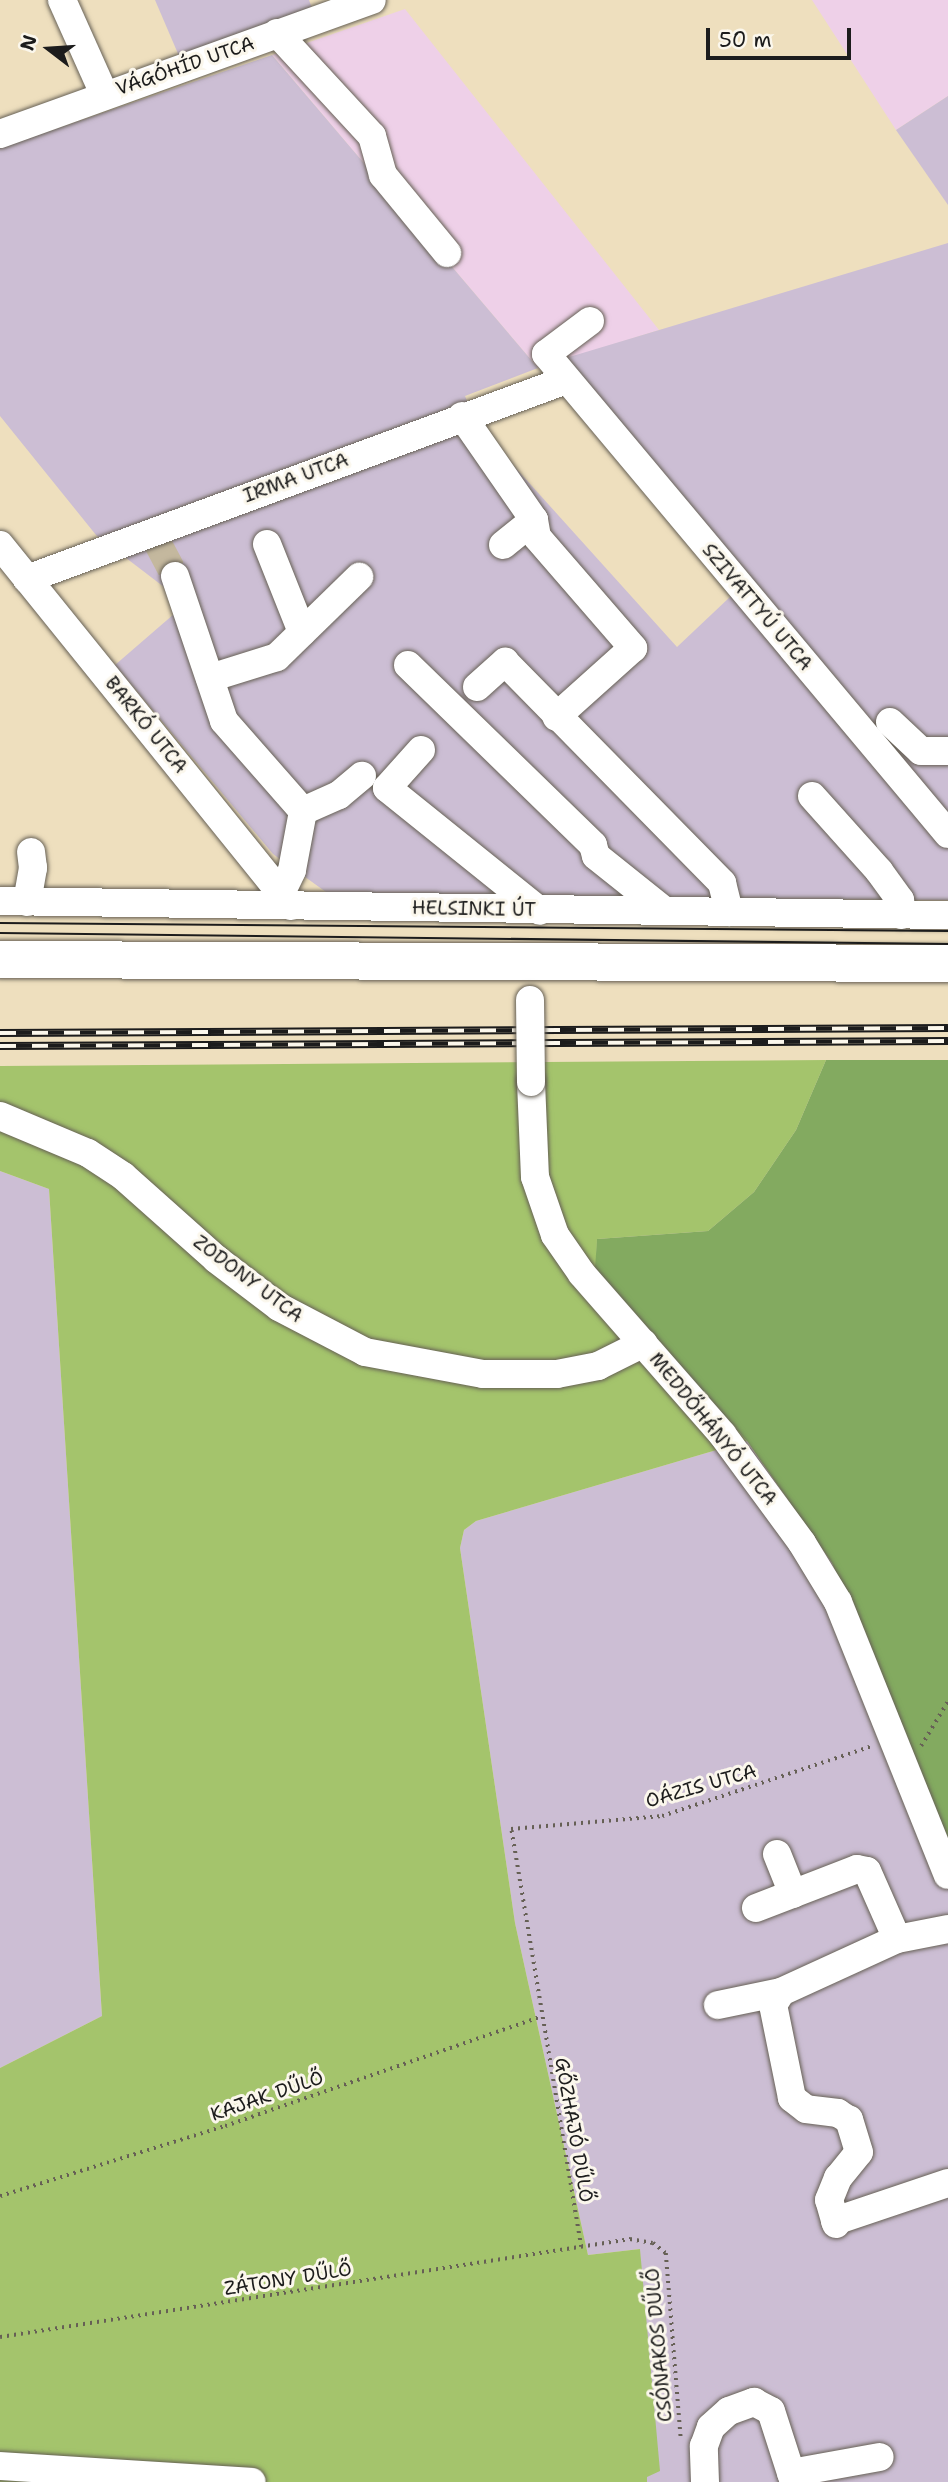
<!DOCTYPE html>
<meta charset="utf-8">
<style>
body{margin:0}
#map{position:relative;width:948px;height:2482px;overflow:hidden;background:#eedfbe;font-family:"Shantell Sans",sans-serif}
div>[style]{position:absolute}
.built>*{inset:0;background:#eed0e8}
.industrial>*{inset:0;background:#ccbed4}
.green>*{inset:0;background:#a4c46c}
.forest>*{inset:0;background:#83aa60}
.minor-tunnel>*{height:28px;margin-top:-14px;transform-origin:0;background:repeating-linear-gradient(90deg,#c4b89e 0 28px,transparent 0 42px)}
.path>*{height:3.5px;margin-top:-1.75px;transform-origin:0;background:repeating-linear-gradient(90deg,#666055 0 2px,transparent 0 7px)}
.roads{filter:drop-shadow(0 0 2px #666055) drop-shadow(0 0 2px #666055)}
.minor>*{height:28px;margin:-14px;padding:0 14px;transform-origin:14px;border-radius:14px;background:#fff}
.major>*{height:37px;margin:-18.5px;padding:0 18.5px;transform-origin:18.5px;border-radius:18.5px;background:#fff}
.tram>*{height:2px;margin:-1px;padding:0 1px;transform-origin:1px;border-radius:1px;background:#1c1c1c}
.rail>*{height:8px;margin-top:-4px;transform-origin:0;background:repeating-linear-gradient(90deg,#fbf7ec 0 16px,#1c1c1c 0 32px);box-sizing:border-box;border-block:2px solid #1c1c1c}
.bridges{filter:drop-shadow(0 0 2px #666055) drop-shadow(0 0 2px #666055)}
.minor-bridge>*{height:28px;margin:-14px;padding:0 14px;transform-origin:14px;border-radius:14px;background:#fff}
span{translate:-50% -50%;white-space:nowrap;text-align:center;line-height:1.15;-webkit-text-stroke:6px #fbf7ec;paint-order:stroke}
.street-label{font-size:19px;color:#1c1c1c}
.north{position:absolute;left:14px;top:14px;width:70px;height:70px;-webkit-text-stroke:5px #fbf7ec;paint-order:stroke;rotate:287deg;font-size:19px;font-weight:700;line-height:28px;text-align:center;color:#1c1c1c}
.north::after{content:'';display:block;margin:auto;width:24px;height:32px;background:#1c1c1c;clip-path:polygon(50% 0,100% 100%,50% 72%,0 100%)}
.scale{position:absolute;left:706px;top:28px;width:145px;height:32px;box-sizing:border-box;border:4px solid #1c1c1c;border-top:0;padding-left:9px;font-size:21px;line-height:24px;white-space:nowrap;color:#1c1c1c;-webkit-text-stroke:5px #fbf7ec;paint-order:stroke}
</style>
<div id="map">
<div class="built">
<i style="clip-path:polygon(812px 0,948px 0,948px 96px,896px 130px)"></i>
<i style="clip-path:polygon(405px 9px,659px 330px,538px 368px,272px 55px)"></i>
</div>
<div class="industrial">
<i style="clip-path:polygon(155px 0,309px 0,312px 8px,179px 56px)"></i>
<i style="clip-path:polygon(272px 55px,538px 368px,465px 396px,476px 424px,677px 647px,749px 579px,566px 358px,948px 243px,948px 900px,333px 897px,273px 854px,115px 665px,174px 614px,164px 587px,96px 535px,0 416px,0 148px)"></i>
<i style="clip-path:polygon(948px 96px,948px 205px,896px 130px)"></i>
<i style="clip-path:polygon(0 1171px,49px 1189px,102px 2016px,0 2068px)"></i>
<i style="clip-path:polygon(747px 1441px,832px 1563px,948px 1844px,948px 2482px,647px 2482px,640px 2249px,588px 2255px,515px 1923px,460px 1548px,464px 1530px,476px 1521px)"></i>
</div>
<div class="green">
<i style="clip-path:polygon(826px 1060px,796px 1130px,754px 1192px,708px 1231px,597px 1239px,596px 1269px,747px 1441px,476px 1521px,464px 1530px,460px 1548px,515px 1923px,588px 2255px,640px 2249px,660px 2471px,647px 2477px,647px 2482px,0 2482px,0 2068px,102px 2016px,49px 1189px,0 1171px,0 1066px)"></i>
</div>
<div class="forest">
<i style="clip-path:polygon(826px 1060px,948px 1060px,948px 1844px,832px 1563px,747px 1441px,595px 1269px,597px 1239px,708px 1231px,754px 1192px,796px 1130px)"></i>
</div>
<div class="minor-tunnel">
<i style="left:158px;top:544px;width:36px;rotate:62deg"></i>
</div>
<div class="path">
<i style="left:921px;top:1746px;width:52px;rotate:-59deg"></i>
<i style="left:0;top:2196px;width:236px;rotate:-17.3deg"></i>
<i style="left:225px;top:2126px;width:332px;rotate:-19.1deg"></i>
<i style="left:581px;top:2247px;width:424px;rotate:-99.5deg"></i>
<i style="left:511px;top:1829px;width:152px;rotate:-4.9deg"></i>
<i style="left:662px;top:1816px;width:222px;rotate:-18.4deg"></i>
<i style="left:0;top:2337px;width:638px;rotate:-8.84deg"></i>
<i style="left:630px;top:2239px;width:23px;rotate:10deg"></i>
<i style="left:653px;top:2243px;width:16px;rotate:38deg"></i>
<i style="left:666px;top:2253px;width:186px;rotate:85.4deg"></i>
</div>
<div class="roads">
<div class="minor">
<i style="left:62px;top:0;width:103px;rotate:65.9deg"></i>
<i style="left:277px;top:33px;width:140px;rotate:47.3deg"></i>
<i style="left:372px;top:136px;width:41px;rotate:74.2deg"></i>
<i style="left:383px;top:175px;width:101px;rotate:50.6deg"></i>
<i style="left:0;top:134px;width:395px;rotate:-19.8deg"></i>
<i style="left:590px;top:321px;width:55px;rotate:143.1deg"></i>
<i style="left:546px;top:354px;width:626px;rotate:50.05deg"></i>
<i style="left:462px;top:416px;width:126px;rotate:55.3deg"></i>
<i style="left:534px;top:520px;width:17px;rotate:80deg"></i>
<i style="left:537px;top:537px;width:147px;rotate:49.1deg"></i>
<i style="left:633px;top:648px;width:103px;rotate:138.1deg"></i>
<i style="left:267px;top:544px;width:95px;rotate:68.3deg"></i>
<i style="left:0;top:545px;width:464px;rotate:51.1deg"></i>
<i style="left:503px;top:545px;width:40px;rotate:-39deg"></i>
<i style="left:175px;top:576px;width:153px;rotate:71.3deg"></i>
<i style="left:224px;top:721px;width:120px;rotate:48.7deg"></i>
<i style="left:303px;top:811px;width:39px;rotate:-24deg"></i>
<i style="left:339px;top:795px;width:30px;rotate:-40deg"></i>
<i style="left:27px;top:579px;width:575px;rotate:-20.26deg"></i>
<i style="left:408px;top:665px;width:258px;rotate:44.2deg"></i>
<i style="left:593px;top:845px;width:11px;rotate:75deg"></i>
<i style="left:596px;top:856px;width:88px;rotate:38.6deg"></i>
<i style="left:210px;top:678px;width:70px;rotate:-17.4deg"></i>
<i style="left:277px;top:657px;width:115px;rotate:-44.3deg"></i>
<i style="left:477px;top:687px;width:38px;rotate:-42deg"></i>
<i style="left:505px;top:662px;width:310px;rotate:45.5deg"></i>
<i style="left:722px;top:883px;width:30px;rotate:76deg"></i>
<i style="left:890px;top:722px;width:42px;rotate:43.1deg"></i>
<i style="left:921px;top:751px;width:27px"></i>
<i style="left:421px;top:750px;width:51px;rotate:131.8deg"></i>
<i style="left:387px;top:788px;width:196px;rotate:38.8deg"></i>
<i style="left:812px;top:796px;width:101px;rotate:48.2deg"></i>
<i style="left:879px;top:871px;width:36px;rotate:54deg"></i>
<i style="left:900px;top:900px;width:15px;rotate:86deg"></i>
<i style="left:281px;top:893px;width:25px;rotate:-64deg"></i>
<i style="left:292px;top:870px;width:60px;rotate:-79.4deg"></i>
<i style="left:0;top:901px;width:948px;rotate:0.85deg"></i>
<i style="left:27px;top:902px;width:35px;rotate:-80deg"></i>
<i style="left:33px;top:868px;width:16px;rotate:-97deg"></i>
<i style="left:531px;top:1082px;width:95px;rotate:87.6deg"></i>
<i style="left:535px;top:1177px;width:61px;rotate:71deg"></i>
<i style="left:555px;top:1235px;width:47px;rotate:55.3deg"></i>
<i style="left:582px;top:1274px;width:213px;rotate:48.8deg"></i>
<i style="left:722px;top:1434px;width:135px;rotate:53.7deg"></i>
<i style="left:802px;top:1543px;width:69px;rotate:58.6deg"></i>
<i style="left:838px;top:1602px;width:294px;rotate:68.1deg"></i>
<i style="left:0;top:1116px;width:95px;rotate:22.8deg"></i>
<i style="left:88px;top:1153px;width:42px;rotate:33.3deg"></i>
<i style="left:123px;top:1176px;width:125px;rotate:41.7deg"></i>
<i style="left:216px;top:1259px;width:79px;rotate:37.3deg"></i>
<i style="left:279px;top:1307px;width:97px;rotate:27.6deg"></i>
<i style="left:365px;top:1352px;width:120px;rotate:10.6deg"></i>
<i style="left:483px;top:1374px;width:74px"></i>
<i style="left:557px;top:1374px;width:42px;rotate:-11deg"></i>
<i style="left:598px;top:1366px;width:51px;rotate:-26.6deg"></i>
<i style="left:777px;top:1854px;width:43px;rotate:68.2deg"></i>
<i style="left:756px;top:1908px;width:108px;rotate:-21.1deg"></i>
<i style="left:857px;top:1869px;width:10px;rotate:11deg"></i>
<i style="left:867px;top:1871px;width:74px;rotate:66.2deg"></i>
<i style="left:718px;top:2005px;width:64px;rotate:-11.7deg"></i>
<i style="left:835px;top:2221px;width:119px;rotate:-18.6deg"></i>
<i style="left:836px;top:2224px;width:25px;rotate:-106deg"></i>
<i style="left:829px;top:2200px;width:24px;rotate:-68deg"></i>
<i style="left:838px;top:2178px;width:33px;rotate:-51deg"></i>
<i style="left:859px;top:2152px;width:34px;rotate:-107deg"></i>
<i style="left:849px;top:2120px;width:13px;rotate:-148deg"></i>
<i style="left:838px;top:2113px;width:32px;rotate:-173deg"></i>
<i style="left:806px;top:2109px;width:18px;rotate:-142deg"></i>
<i style="left:792px;top:2098px;width:95px;rotate:-101.5deg"></i>
<i style="left:773px;top:2005px;width:15px;rotate:-58deg"></i>
<i style="left:781px;top:1992px;width:128px;rotate:-24.6deg"></i>
<i style="left:897px;top:1939px;width:52px;rotate:-11.1deg"></i>
<i style="left:0;top:2466px;width:252px;rotate:3.6deg"></i>
<i style="left:791px;top:2473px;width:90px;rotate:-10.2deg"></i>
<i style="left:705px;top:2482px;width:36px;rotate:-92deg"></i>
<i style="left:704px;top:2446px;width:20px;rotate:-70deg"></i>
<i style="left:711px;top:2427px;width:24px;rotate:-42deg"></i>
<i style="left:729px;top:2411px;width:27px;rotate:-20deg"></i>
<i style="left:754px;top:2402px;width:19px;rotate:28deg"></i>
<i style="left:771px;top:2411px;width:75px;rotate:72.1deg"></i>
</div>
<div class="major">
<i style="left:0;top:959px;width:948px;rotate:0.24deg"></i>
</div>
</div>
<div class="tram">
<i style="left:0;top:923px;width:948px;rotate:0.48deg"></i>
<i style="left:0;top:933px;width:948px;rotate:0.66deg"></i>
</div>
<div class="rail">
<i style="left:0;top:1033px;width:948px;rotate:-0.3deg"></i>
<i style="left:0;top:1046px;width:948px;rotate:-0.3deg"></i>
</div>
<div class="bridges">
<div class="minor-bridge">
<i style="left:530px;top:1000px;width:82px;rotate:89.3deg"></i>
</div>
</div>
<div class="street-label">
<span style="left:185px;top:66px;rotate:-19deg">VÁGÓHÍD UTCA</span>
<span style="left:296px;top:478px;rotate:-20deg">IRMA UTCA</span>
<span style="left:757px;top:607px;rotate:50deg">SZIVATTYÚ UTCA</span>
<span style="left:146px;top:725px;rotate:51deg">BARKÓ UTCA</span>
<span style="left:474px;top:909px;rotate:1deg">HELSINKI ÚT</span>
<span style="left:248px;top:1279px;rotate:37deg">ZODONY UTCA</span>
<span style="left:713px;top:1429px;rotate:51deg">MEDDŐHÁNYÓ UTCA</span>
<span style="left:701px;top:1786px;rotate:-16deg">OÁZIS UTCA</span>
<span style="left:267px;top:2096px;rotate:-19deg">KAJAK DŰLŐ</span>
<span style="left:574px;top:2130px;rotate:80deg">GŐZHAJÓ DŰLŐ</span>
<span style="left:288px;top:2279px;rotate:-9deg">ZÁTONY DŰLŐ</span>
<span style="left:659px;top:2345px;rotate:-95deg">CSÓNAKOS DŰLŐ</span>
</div>
<div class="north">N</div>
<div class="scale">50 m</div>
</div>
